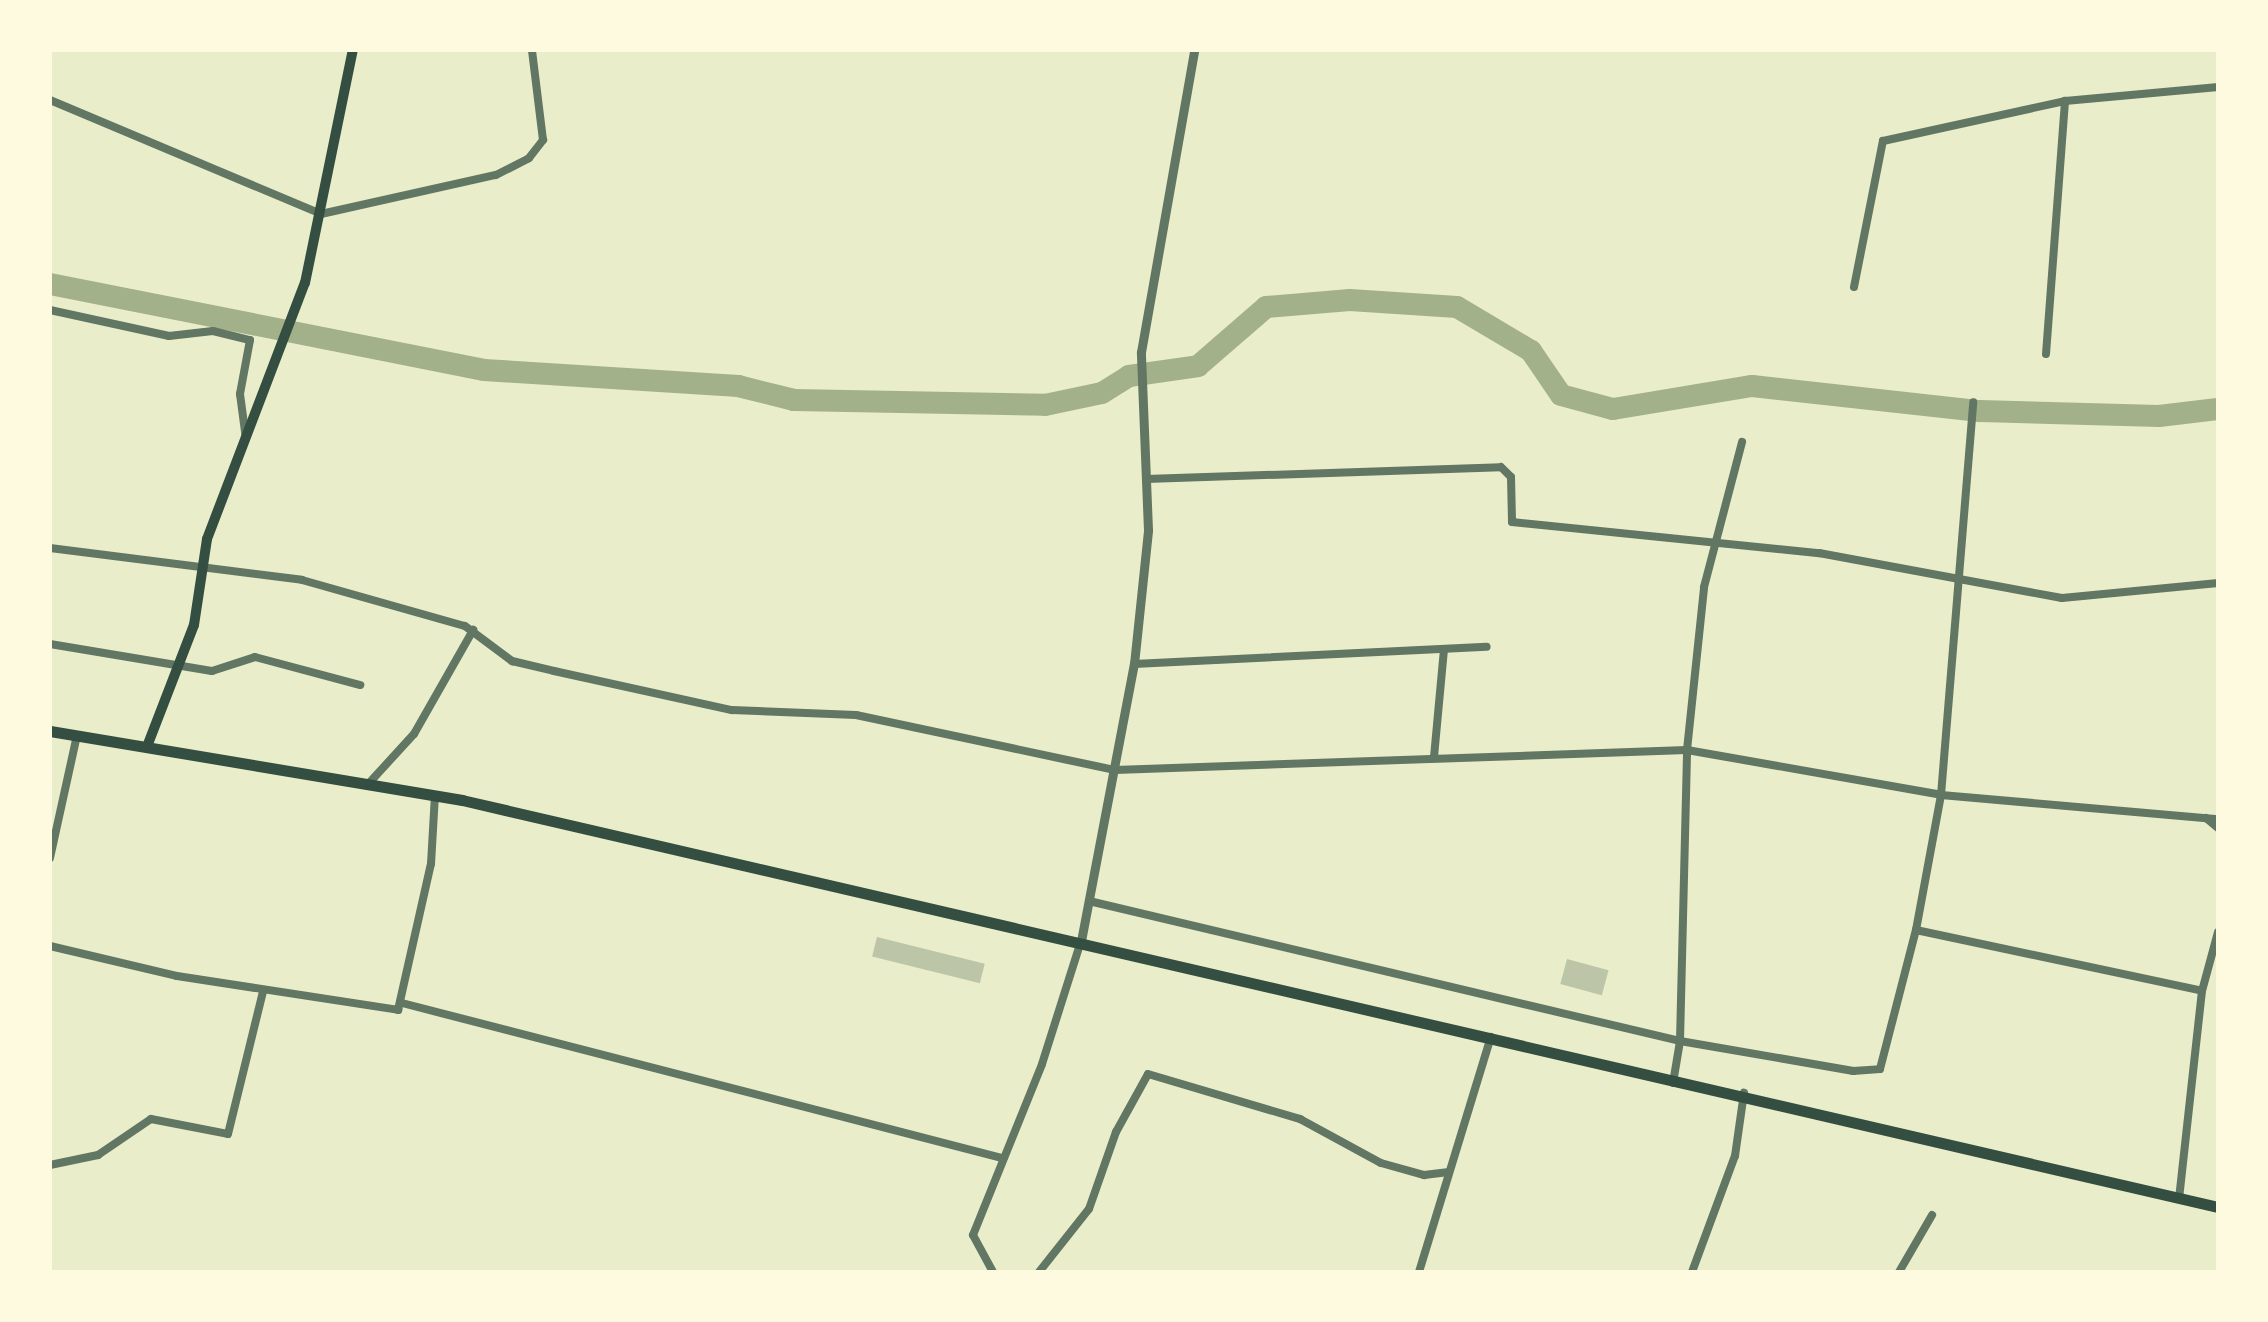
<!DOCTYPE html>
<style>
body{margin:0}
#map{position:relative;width:2268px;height:1322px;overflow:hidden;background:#e9edc9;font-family:"PT Serif",serif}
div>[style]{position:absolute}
.river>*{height:22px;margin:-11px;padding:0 11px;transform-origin:11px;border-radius:11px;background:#a3b18a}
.building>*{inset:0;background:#bcc5a7;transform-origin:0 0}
.minor>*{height:8px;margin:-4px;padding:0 4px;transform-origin:4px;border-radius:4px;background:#617663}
.tertiary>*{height:9px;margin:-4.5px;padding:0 4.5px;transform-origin:4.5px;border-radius:4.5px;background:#617663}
.secondary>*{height:10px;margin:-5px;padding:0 5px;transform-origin:5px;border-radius:5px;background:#344e41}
.primary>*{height:11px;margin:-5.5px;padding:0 5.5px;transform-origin:5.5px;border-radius:5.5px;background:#344e41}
span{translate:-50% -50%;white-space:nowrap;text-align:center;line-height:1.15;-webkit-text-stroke:8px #fefae0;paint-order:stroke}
.frame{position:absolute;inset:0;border:52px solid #fefae0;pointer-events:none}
</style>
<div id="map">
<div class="river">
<i style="left:50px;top:284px;width:442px;rotate:11.2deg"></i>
<i style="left:484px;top:370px;width:255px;rotate:3.6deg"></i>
<i style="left:738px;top:386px;width:58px;rotate:14deg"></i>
<i style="left:794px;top:400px;width:251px;rotate:1.1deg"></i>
<i style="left:1045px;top:405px;width:58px;rotate:-11.9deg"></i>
<i style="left:1102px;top:393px;width:32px;rotate:-32deg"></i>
<i style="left:1129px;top:376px;width:70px;rotate:-8.2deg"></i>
<i style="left:1198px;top:366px;width:90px;rotate:-40.9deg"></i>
<i style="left:1266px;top:307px;width:84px;rotate:-4.8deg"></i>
<i style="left:1350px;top:300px;width:107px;rotate:3.7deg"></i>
<i style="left:1457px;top:307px;width:86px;rotate:30.7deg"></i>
<i style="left:1531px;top:351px;width:53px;rotate:55.7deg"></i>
<i style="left:1561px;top:395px;width:54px;rotate:15.1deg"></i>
<i style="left:1613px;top:409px;width:141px;rotate:-9.4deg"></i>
<i style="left:1752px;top:386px;width:229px;rotate:6.3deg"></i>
<i style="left:1980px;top:411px;width:179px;rotate:1.6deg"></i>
<i style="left:2159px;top:416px;width:59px;rotate:-6.8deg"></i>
</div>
<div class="building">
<i style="left:877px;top:937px;width:111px;height:20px;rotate:14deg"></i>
<i style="left:1567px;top:959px;width:43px;height:26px;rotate:15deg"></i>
</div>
<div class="minor">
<i style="left:50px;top:100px;width:294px;rotate:22.8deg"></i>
<i style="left:321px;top:214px;width:179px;rotate:-12.6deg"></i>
<i style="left:496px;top:175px;width:37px;rotate:-27deg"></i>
<i style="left:529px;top:158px;width:23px;rotate:-52deg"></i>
<i style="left:543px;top:140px;width:91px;rotate:-97deg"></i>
<i style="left:1854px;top:287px;width:149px;rotate:-78.8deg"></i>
<i style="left:1883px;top:141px;width:186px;rotate:-12.4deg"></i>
<i style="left:2065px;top:101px;width:154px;rotate:-5.2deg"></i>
<i style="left:50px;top:310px;width:122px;rotate:12.3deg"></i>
<i style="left:169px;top:336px;width:44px;rotate:-6.5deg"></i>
<i style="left:213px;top:331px;width:38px;rotate:14deg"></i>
<i style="left:250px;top:340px;width:55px;rotate:100.5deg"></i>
<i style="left:240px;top:394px;width:45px;rotate:82.4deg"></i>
<i style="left:2046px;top:354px;width:254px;rotate:-85.7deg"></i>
<i style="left:1146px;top:479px;width:355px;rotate:-1.9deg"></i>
<i style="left:1501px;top:467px;width:14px;rotate:45deg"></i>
<i style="left:1511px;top:477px;width:45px;rotate:88.7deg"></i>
<i style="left:1512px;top:522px;width:309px;rotate:5.8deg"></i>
<i style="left:1819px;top:553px;width:247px;rotate:10.5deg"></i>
<i style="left:2062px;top:598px;width:157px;rotate:-5.5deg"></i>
<i style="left:50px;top:548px;width:254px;rotate:7.2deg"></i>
<i style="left:302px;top:580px;width:169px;rotate:15.8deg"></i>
<i style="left:465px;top:626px;width:59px;rotate:36.7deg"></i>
<i style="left:512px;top:661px;width:43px;rotate:13.4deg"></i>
<i style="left:554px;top:671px;width:182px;rotate:12.4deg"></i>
<i style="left:732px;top:710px;width:124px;rotate:2.3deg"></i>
<i style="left:856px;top:715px;width:265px;rotate:12deg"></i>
<i style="left:1115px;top:770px;width:572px;rotate:-2deg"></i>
<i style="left:1687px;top:750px;width:258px;rotate:10deg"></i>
<i style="left:1941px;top:795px;width:278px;rotate:5deg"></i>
<i style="left:50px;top:644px;width:164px;rotate:9.5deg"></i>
<i style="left:212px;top:671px;width:45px;rotate:-18deg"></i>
<i style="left:255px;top:657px;width:109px;rotate:14.9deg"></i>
<i style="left:1134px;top:664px;width:353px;rotate:-2.8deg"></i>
<i style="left:1434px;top:757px;width:108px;rotate:-84.7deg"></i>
<i style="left:370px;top:782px;width:65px;rotate:-47.5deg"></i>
<i style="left:414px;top:734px;width:120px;rotate:-60.4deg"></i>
<i style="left:2206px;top:818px;width:16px;rotate:40deg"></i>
<i style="left:50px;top:858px;width:126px;rotate:-77.6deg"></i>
<i style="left:1089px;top:901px;width:607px;rotate:13.33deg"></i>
<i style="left:1680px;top:1041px;width:176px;rotate:9.8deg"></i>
<i style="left:1853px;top:1071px;width:27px;rotate:-4deg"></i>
<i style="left:1880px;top:1069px;width:144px;rotate:-75.5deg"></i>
<i style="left:1916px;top:930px;width:137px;rotate:-79.5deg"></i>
<i style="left:1941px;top:795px;width:394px;rotate:-85.3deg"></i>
<i style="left:1916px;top:930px;width:292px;rotate:12deg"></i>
<i style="left:50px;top:946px;width:130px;rotate:13.3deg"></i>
<i style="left:177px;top:976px;width:224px;rotate:8.7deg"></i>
<i style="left:398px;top:1010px;width:150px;rotate:-77.3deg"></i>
<i style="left:431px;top:864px;width:69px;rotate:-86.7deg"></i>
<i style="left:402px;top:1003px;width:620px;rotate:14.48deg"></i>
<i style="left:1673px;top:1083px;width:43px;rotate:-80.5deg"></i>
<i style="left:1680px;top:1041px;width:291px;rotate:-88.6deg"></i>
<i style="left:1687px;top:750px;width:164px;rotate:-84deg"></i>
<i style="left:1704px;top:587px;width:150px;rotate:-75.3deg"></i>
<i style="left:50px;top:1165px;width:49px;rotate:-11.8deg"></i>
<i style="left:98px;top:1155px;width:64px;rotate:-34.2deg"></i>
<i style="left:151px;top:1119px;width:78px;rotate:11deg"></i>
<i style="left:228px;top:1134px;width:147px;rotate:-76.2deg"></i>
<i style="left:2179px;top:1199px;width:209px;rotate:-83.7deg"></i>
<i style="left:2202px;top:991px;width:61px;rotate:-74.8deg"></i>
<i style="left:993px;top:1272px;width:42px;rotate:-118.4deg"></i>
<i style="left:973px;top:1235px;width:184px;rotate:-68deg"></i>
<i style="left:1042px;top:1064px;width:129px;rotate:-72.4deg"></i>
<i style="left:1039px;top:1272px;width:80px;rotate:-51.6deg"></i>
<i style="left:1089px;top:1209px;width:82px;rotate:-70.7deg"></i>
<i style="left:1116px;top:1132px;width:66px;rotate:-61.1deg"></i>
<i style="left:1148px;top:1074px;width:159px;rotate:16.5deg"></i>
<i style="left:1300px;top:1119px;width:92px;rotate:28.5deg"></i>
<i style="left:1381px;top:1163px;width:45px;rotate:15.6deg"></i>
<i style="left:1424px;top:1175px;width:25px;rotate:-7deg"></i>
<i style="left:1419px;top:1272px;width:246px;rotate:-73deg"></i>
<i style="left:1692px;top:1272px;width:124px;rotate:-69.7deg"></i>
<i style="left:1735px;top:1156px;width:64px;rotate:-81.9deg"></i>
<i style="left:1899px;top:1272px;width:66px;rotate:-59.9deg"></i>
</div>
<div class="tertiary">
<i style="left:1081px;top:941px;width:282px;rotate:-79.2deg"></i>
<i style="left:1134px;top:664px;width:135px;rotate:-84deg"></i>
<i style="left:1148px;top:530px;width:178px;rotate:-92.3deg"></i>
<i style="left:1141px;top:352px;width:307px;rotate:-80deg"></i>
</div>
<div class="secondary">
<i style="left:148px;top:744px;width:128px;rotate:-68.9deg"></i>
<i style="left:194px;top:625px;width:87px;rotate:-81.4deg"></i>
<i style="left:207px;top:539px;width:274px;rotate:-69.1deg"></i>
<i style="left:305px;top:283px;width:238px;rotate:-78.4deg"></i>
</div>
<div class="primary">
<i style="left:50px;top:731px;width:418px;rotate:9.5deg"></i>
<i style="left:462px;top:800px;width:1803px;rotate:13.05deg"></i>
</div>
<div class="frame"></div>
</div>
